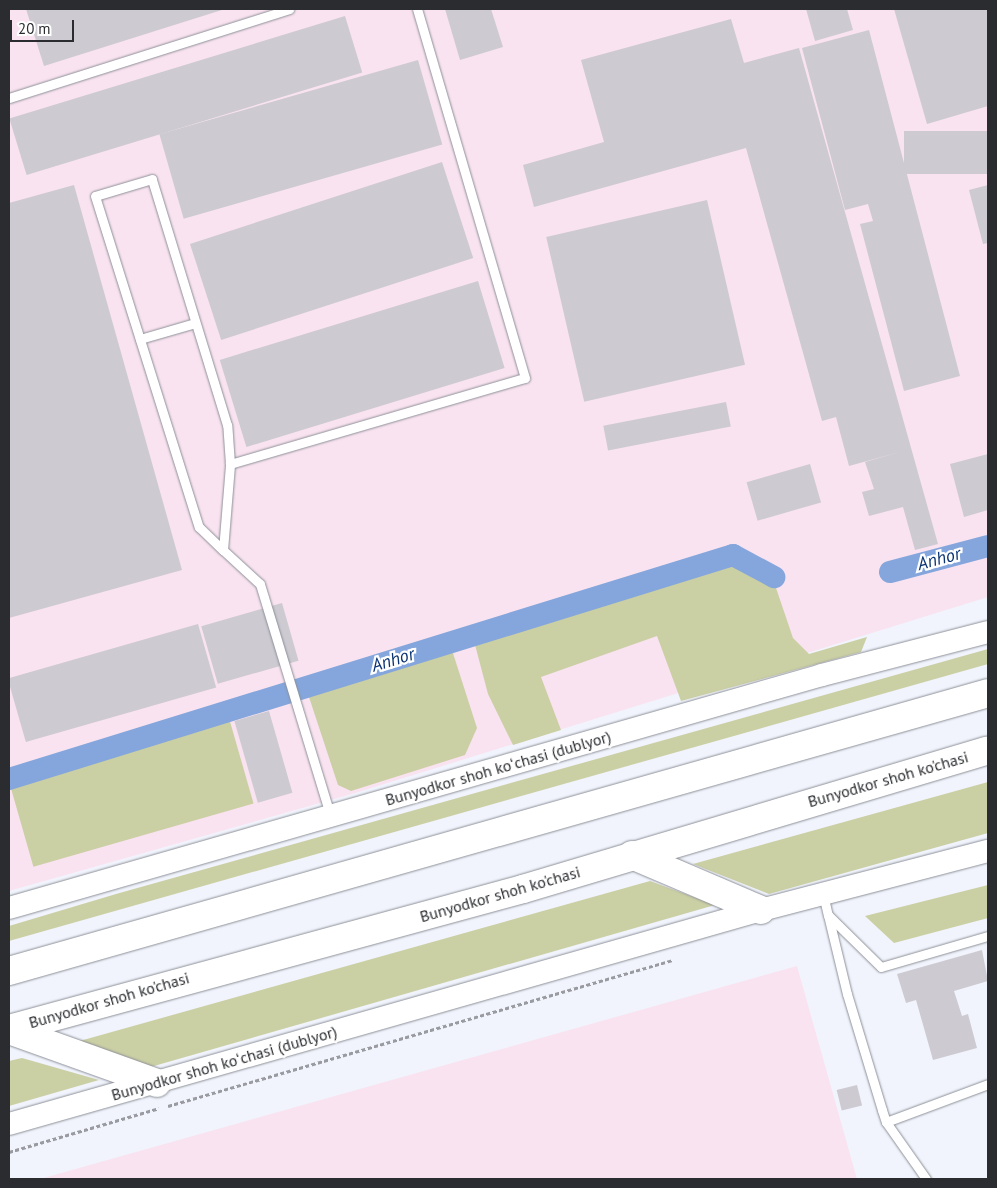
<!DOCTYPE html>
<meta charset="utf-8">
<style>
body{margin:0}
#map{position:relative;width:997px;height:1188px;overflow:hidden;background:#f1f4fc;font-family:"PT Sans",sans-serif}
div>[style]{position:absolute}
.industrial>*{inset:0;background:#f9e3f0}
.green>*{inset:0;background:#cbcfa4;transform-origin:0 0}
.canal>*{height:22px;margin:-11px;padding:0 11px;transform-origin:11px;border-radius:11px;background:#84a6dc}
.building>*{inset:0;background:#cdcad2;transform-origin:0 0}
.path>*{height:3px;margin-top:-1.5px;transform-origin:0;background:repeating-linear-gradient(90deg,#999ba1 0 4px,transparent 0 6.5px)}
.roads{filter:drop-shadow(0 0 1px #8d9098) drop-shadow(0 0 1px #8d9098)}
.service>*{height:9px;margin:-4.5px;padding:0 4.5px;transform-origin:4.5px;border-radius:4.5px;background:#fff}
.tertiary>*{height:22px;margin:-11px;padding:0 11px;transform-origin:11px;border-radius:11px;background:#fff}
.primary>*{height:28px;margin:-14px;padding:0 14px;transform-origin:14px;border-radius:14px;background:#fff}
span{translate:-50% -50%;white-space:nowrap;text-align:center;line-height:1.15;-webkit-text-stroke:4.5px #fff;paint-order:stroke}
.street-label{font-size:16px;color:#2a2c2f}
.water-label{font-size:18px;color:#0b3373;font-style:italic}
.frame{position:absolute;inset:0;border:10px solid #2a2c2f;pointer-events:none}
.scale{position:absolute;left:10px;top:20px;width:64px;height:22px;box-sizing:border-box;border:2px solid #2a2c2f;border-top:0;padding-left:6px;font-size:15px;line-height:18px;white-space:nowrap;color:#2a2c2f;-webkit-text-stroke:4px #fff;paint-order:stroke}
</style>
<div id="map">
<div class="industrial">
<i style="clip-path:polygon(9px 9px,988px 9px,988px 597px,352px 794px,9px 891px)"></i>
<i style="clip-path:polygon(797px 966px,857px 1179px,40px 1179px)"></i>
</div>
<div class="green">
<i style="clip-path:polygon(732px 566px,775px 585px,793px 638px,809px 654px,867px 637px,861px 652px,681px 701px,657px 636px,541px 677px,561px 730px,513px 745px,488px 694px,474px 641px)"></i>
<i style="clip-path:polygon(451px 647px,477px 728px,465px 755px,351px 791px,338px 785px,307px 691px)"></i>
<i style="clip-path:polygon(988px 649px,988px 664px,9px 941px,9px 926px,116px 894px)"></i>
<i style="left:229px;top:718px;width:89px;height:229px;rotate:74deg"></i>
<i style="clip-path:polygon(988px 782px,988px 833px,769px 894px,693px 864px)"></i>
<i style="clip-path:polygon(650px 881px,715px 905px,147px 1068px,69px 1044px)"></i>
<i style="clip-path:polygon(988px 885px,988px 918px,894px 943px,865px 916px)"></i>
<i style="clip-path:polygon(22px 1058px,99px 1080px,9px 1106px,9px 1061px)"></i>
</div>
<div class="canal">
<i style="left:890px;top:572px;width:101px;rotate:-14.9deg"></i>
<i style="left:9px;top:779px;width:758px;rotate:-17.19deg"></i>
<i style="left:733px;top:555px;width:47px;rotate:28.2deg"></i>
</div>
<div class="building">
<i style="clip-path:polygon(26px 9px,225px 9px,44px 66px)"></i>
<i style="clip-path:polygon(445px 9px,491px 9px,503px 47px,460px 60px)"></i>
<i style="clip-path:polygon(806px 9px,847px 9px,853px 30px,815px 41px)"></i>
<i style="clip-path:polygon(894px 9px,988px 9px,988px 106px,927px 124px)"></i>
<i style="left:345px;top:16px;width:59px;height:351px;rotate:73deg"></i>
<i style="clip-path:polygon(731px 19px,744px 63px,799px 48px,938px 544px,915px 550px,903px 507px,869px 516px,862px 492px,874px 489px,865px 462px,903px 451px,849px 466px,836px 417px,822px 421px,746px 148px,534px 207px,523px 165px,604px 142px,581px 60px)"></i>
<i style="clip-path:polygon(869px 30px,960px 376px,904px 391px,860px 224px,873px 221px,868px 204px,845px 210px,802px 48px)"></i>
<i style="left:418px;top:60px;width:88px;height:269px;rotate:74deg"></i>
<i style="left:988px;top:131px;width:43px;height:84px;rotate:90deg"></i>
<i style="left:442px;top:162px;width:101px;height:265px;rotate:72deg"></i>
<i style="clip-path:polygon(74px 185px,182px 570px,9px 618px,9px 203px)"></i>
<i style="clip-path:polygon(988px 185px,988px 243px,983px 244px,969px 190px)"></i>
<i style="left:707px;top:200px;width:169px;height:165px;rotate:77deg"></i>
<i style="left:478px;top:281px;width:91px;height:270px;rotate:73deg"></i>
<i style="left:726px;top:402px;width:25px;height:125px;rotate:79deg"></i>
<i style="clip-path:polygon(988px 454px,988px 510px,964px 517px,950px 464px)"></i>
<i style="left:810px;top:464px;width:40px;height:66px;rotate:74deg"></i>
<i style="left:282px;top:603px;width:60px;height:84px;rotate:74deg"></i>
<i style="left:198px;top:624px;width:66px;height:198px;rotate:74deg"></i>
<i style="left:269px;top:711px;width:85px;height:36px;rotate:74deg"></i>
<i style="clip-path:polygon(982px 950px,988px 981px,954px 991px,962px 1016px,968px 1014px,977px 1048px,933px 1060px,916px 1000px,906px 1003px,897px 974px)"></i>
<i style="left:857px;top:1085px;width:21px;height:21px;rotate:76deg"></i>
</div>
<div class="path">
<i style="left:168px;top:1106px;width:526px;rotate:-16.13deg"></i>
<i style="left:9px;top:1152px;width:156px;rotate:-16.3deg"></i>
</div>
<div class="roads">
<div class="service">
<i style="left:9px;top:98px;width:294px;rotate:-17.6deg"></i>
<i style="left:140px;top:339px;width:57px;rotate:-16.2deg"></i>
<i style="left:230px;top:464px;width:307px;rotate:-16.3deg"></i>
<i style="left:525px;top:378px;width:384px;rotate:-106.3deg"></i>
<i style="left:223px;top:550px;width:86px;rotate:-85.3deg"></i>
<i style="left:230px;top:464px;width:39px;rotate:-94deg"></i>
<i style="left:227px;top:425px;width:257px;rotate:-107deg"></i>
<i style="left:152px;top:179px;width:59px;rotate:163.4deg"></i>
<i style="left:95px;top:196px;width:347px;rotate:72.6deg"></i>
<i style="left:199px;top:527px;width:33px;rotate:44deg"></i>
<i style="left:223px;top:550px;width:50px;rotate:42.6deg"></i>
<i style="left:260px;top:584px;width:241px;rotate:73.1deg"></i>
<i style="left:823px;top:894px;width:22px;rotate:77deg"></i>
<i style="left:828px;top:915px;width:74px;rotate:44.5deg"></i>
<i style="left:881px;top:967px;width:111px;rotate:-16.2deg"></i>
<i style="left:828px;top:915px;width:81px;rotate:76.5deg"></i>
<i style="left:847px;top:994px;width:121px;rotate:73.2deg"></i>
<i style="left:882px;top:1110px;width:13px;rotate:72deg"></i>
<i style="left:886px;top:1122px;width:70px;rotate:54.9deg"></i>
<i style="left:886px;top:1122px;width:109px;rotate:-20.4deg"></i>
</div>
<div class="tertiary">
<i style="left:9px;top:908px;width:846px;rotate:-15.99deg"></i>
<i style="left:822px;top:675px;width:171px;rotate:-14.5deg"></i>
<i style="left:9px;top:1124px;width:782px;rotate:-15.88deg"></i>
<i style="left:761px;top:910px;width:235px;rotate:-14.6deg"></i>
</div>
<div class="primary">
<i style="left:632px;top:855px;width:140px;rotate:23.1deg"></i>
<i style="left:9px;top:971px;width:1018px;rotate:-15.85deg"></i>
<i style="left:9px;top:1029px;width:533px;rotate:-15.24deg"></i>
<i style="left:523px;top:889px;width:485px;rotate:-16.6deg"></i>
<i style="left:9px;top:1030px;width:157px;rotate:19.7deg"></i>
</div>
</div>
<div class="street-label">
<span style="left:498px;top:768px;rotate:-16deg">Bunyodkor shoh koʻchasi (dublyor)</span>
<span style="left:888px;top:779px;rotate:-16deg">Bunyodkor shoh ko'chasi</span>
<span style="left:500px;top:894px;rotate:-16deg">Bunyodkor shoh ko'chasi</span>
<span style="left:109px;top:1000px;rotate:-16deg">Bunyodkor shoh ko'chasi</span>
<span style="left:224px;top:1063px;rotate:-16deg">Bunyodkor shoh koʻchasi (dublyor)</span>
</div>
<div class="water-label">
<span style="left:939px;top:559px;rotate:-15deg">Anhor</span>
<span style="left:393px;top:660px;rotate:-17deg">Anhor</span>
</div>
<div class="frame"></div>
<div class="scale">20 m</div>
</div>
